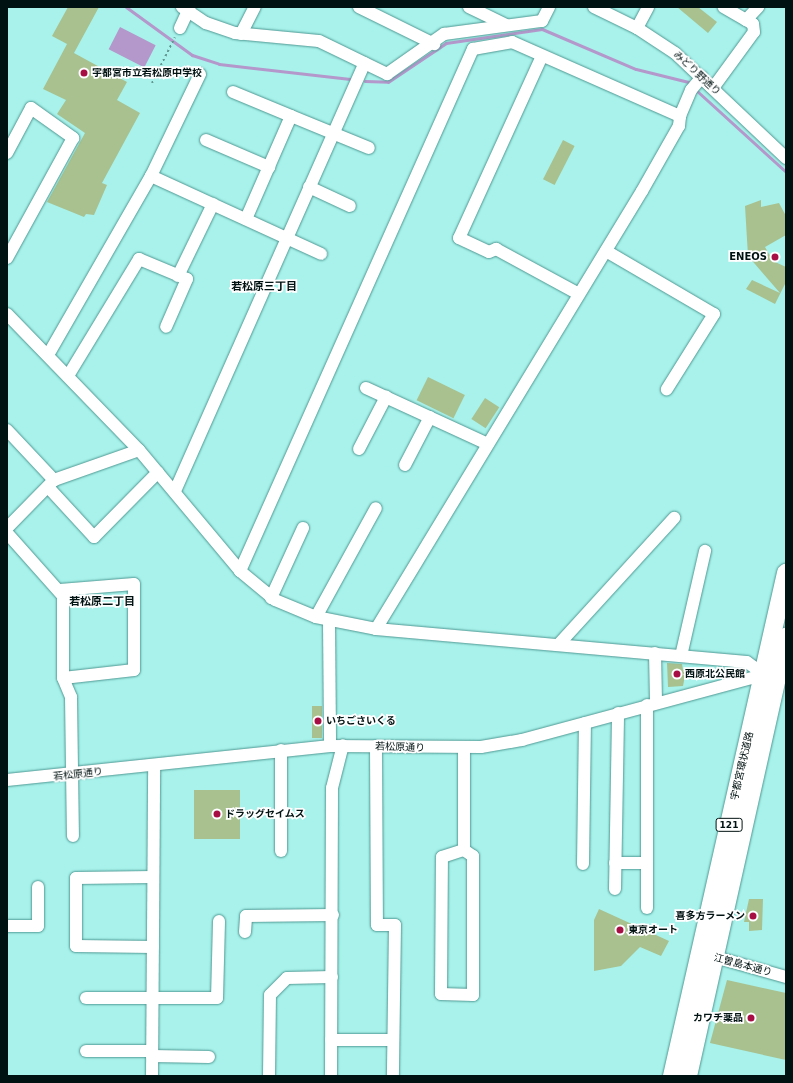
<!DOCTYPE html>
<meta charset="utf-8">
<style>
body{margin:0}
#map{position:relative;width:793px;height:1083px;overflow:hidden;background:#a8f2eb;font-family:"DejaVu Sans","Noto Sans JP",sans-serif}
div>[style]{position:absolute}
.water>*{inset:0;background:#b497cb;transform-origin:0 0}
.stream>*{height:3px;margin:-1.5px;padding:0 1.5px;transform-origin:1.5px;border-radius:1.5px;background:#b497cb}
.building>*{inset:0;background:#a8c18f;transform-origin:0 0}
.path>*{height:2px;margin-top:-1px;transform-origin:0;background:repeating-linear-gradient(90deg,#639691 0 2px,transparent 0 5px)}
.roads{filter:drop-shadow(0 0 1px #4f9893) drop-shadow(0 0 1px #4f9893)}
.minor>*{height:12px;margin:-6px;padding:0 6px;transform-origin:6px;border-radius:6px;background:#fff}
.highway>*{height:18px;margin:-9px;padding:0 9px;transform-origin:9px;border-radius:9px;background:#fff}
.dots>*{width:11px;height:11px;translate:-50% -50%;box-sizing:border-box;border:2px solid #fff;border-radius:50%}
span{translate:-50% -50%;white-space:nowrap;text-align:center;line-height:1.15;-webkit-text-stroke:3.5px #fff;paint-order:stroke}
.shield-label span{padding:1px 3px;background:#fff;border:1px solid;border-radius:3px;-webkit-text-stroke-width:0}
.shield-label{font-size:9px;color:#001211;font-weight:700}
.poi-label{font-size:10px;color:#001211;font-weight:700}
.left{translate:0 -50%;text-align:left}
.right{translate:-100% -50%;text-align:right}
.street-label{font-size:10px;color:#001211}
.neighbourhood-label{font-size:11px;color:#001211;font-weight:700}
.frame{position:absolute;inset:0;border:8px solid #001211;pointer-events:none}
</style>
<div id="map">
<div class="water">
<i style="left:120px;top:27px;width:40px;height:25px;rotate:27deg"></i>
</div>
<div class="stream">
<i style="left:126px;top:7px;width:82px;rotate:36deg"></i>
<i style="left:192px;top:55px;width:28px;rotate:18deg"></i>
<i style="left:219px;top:64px;width:132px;rotate:6.5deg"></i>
<i style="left:365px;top:81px;width:23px;rotate:2deg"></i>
<i style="left:388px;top:82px;width:70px;rotate:-33.9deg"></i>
<i style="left:446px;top:43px;width:97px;rotate:-8.3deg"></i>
<i style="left:542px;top:29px;width:102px;rotate:23.1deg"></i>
<i style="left:636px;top:69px;width:54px;rotate:14deg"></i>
<i style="left:697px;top:91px;width:120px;rotate:42.3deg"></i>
</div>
<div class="building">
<i style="clip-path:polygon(68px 7px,99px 7px,74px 53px,127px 82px,117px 100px,140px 113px,102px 183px,107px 185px,94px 215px,86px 214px,84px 217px,47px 202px,85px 133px,57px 114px,66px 100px,43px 89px,67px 44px,52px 36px)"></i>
<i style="clip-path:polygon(677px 7px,698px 7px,717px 22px,708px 33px)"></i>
<i style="left:563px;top:140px;width:13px;height:44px;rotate:27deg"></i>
<i style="clip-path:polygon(761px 200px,761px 207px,779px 203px,786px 216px,786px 235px,765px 247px,773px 261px,786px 267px,786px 282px,775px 304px,746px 289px,752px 280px,780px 293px,748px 256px,745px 206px)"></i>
<i style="left:428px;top:377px;width:41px;height:26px;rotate:26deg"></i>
<i style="left:485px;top:398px;width:17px;height:25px;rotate:33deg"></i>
<i style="clip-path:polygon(667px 663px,682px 664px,683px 670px,686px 670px,683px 686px,668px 687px)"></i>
<i style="left:312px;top:706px;width:10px;height:32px"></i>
<i style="left:194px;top:790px;width:46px;height:49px"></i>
<i style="clip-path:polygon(749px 899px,763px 899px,762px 930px,749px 931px,749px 922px,744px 922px)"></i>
<i style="clip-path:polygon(599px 909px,669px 941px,661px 956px,640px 947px,621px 966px,594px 971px,594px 920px)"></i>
<i style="clip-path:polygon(727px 980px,786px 993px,786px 1060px,710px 1043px)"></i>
</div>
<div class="path">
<i style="left:152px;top:83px;width:51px;rotate:-63.4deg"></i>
</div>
<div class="roads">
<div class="minor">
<i style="left:182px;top:7px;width:29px;rotate:34deg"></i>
<i style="left:206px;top:23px;width:31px;rotate:19deg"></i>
<i style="left:235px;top:33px;width:84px;rotate:5.4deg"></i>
<i style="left:319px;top:41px;width:76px;rotate:25.9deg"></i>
<i style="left:387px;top:74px;width:70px;rotate:-35.1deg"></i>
<i style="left:444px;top:34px;width:99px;rotate:-7.6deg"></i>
<i style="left:542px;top:21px;width:16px;rotate:-63deg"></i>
<i style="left:359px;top:7px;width:84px;rotate:26.3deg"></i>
<i style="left:469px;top:7px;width:41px;rotate:25.9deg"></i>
<i style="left:594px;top:7px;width:48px;rotate:26deg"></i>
<i style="left:637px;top:28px;width:45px;rotate:33.3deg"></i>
<i style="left:675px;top:53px;width:153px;rotate:43.4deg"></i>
<i style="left:746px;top:20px;width:18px;rotate:-47deg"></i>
<i style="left:180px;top:28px;width:23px;rotate:-65deg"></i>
<i style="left:637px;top:28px;width:24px;rotate:-62deg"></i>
<i style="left:241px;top:34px;width:30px;rotate:-63deg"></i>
<i style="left:542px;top:56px;width:200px;rotate:114.5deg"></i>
<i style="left:459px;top:238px;width:33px;rotate:25deg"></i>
<i style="left:489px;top:252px;width:8px;rotate:-23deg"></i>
<i style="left:496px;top:249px;width:94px;rotate:28.5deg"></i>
<i style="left:713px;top:88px;width:69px;rotate:-53.8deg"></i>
<i style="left:754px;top:32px;width:8px;rotate:-97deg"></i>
<i style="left:753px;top:24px;width:34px;rotate:-150deg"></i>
<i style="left:233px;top:92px;width:63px;rotate:22.5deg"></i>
<i style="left:206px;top:140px;width:69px;rotate:23.2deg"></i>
<i style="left:7px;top:153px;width:51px;rotate:-61.9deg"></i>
<i style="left:31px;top:108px;width:52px;rotate:35.5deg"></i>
<i style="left:73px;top:138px;width:137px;rotate:118.8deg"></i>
<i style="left:151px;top:176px;width:113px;rotate:-64.3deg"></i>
<i style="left:309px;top:187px;width:45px;rotate:24.9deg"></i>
<i style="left:246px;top:219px;width:112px;rotate:-66.4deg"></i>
<i style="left:291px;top:116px;width:84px;rotate:22.3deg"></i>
<i style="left:606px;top:251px;width:125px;rotate:30.3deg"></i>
<i style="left:714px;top:314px;width:89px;rotate:122.1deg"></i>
<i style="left:178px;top:276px;width:80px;rotate:-64.1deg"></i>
<i style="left:7px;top:314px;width:190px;rotate:45.9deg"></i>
<i style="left:139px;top:450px;width:158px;rotate:50.1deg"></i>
<i style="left:240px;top:571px;width:45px;rotate:39.6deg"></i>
<i style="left:275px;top:600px;width:44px;rotate:22.5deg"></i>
<i style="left:316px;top:617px;width:61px;rotate:11.3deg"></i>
<i style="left:376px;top:629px;width:372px;rotate:5.1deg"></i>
<i style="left:747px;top:662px;width:20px;rotate:37deg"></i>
<i style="left:48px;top:355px;width:207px;rotate:-60.1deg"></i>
<i style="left:151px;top:176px;width:187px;rotate:24.6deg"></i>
<i style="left:68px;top:376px;width:137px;rotate:-58.7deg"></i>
<i style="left:139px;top:259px;width:52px;rotate:22.6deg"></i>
<i style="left:187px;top:279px;width:52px;rotate:113.6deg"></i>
<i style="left:366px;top:388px;width:134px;rotate:24.7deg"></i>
<i style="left:7px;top:430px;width:69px;rotate:46.8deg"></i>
<i style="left:359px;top:449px;width:59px;rotate:-62.6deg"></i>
<i style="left:405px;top:465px;width:54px;rotate:-62.5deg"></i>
<i style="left:48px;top:487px;width:68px;rotate:47.4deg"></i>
<i style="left:94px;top:537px;width:91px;rotate:-45.4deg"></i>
<i style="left:175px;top:491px;width:468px;rotate:-66.1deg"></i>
<i style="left:7px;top:528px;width:67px;rotate:-45.6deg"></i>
<i style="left:54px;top:480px;width:90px;rotate:-19.4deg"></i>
<i style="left:7px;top:533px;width:84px;rotate:48.4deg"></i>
<i style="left:63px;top:596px;width:82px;rotate:90deg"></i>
<i style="left:63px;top:678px;width:21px;rotate:67deg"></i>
<i style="left:71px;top:697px;width:139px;rotate:89.2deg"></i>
<i style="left:240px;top:571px;width:572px;rotate:-65.95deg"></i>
<i style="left:473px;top:49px;width:40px;rotate:-10deg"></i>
<i style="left:512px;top:42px;width:184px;rotate:23.8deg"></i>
<i style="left:680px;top:116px;width:28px;rotate:-67deg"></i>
<i style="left:691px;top:90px;width:17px;rotate:-50deg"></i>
<i style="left:60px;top:590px;width:74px;rotate:-4.6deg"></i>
<i style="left:134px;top:584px;width:86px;rotate:90deg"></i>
<i style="left:134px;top:670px;width:71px;rotate:173.6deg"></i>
<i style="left:271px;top:598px;width:77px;rotate:-65.4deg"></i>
<i style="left:316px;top:617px;width:124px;rotate:-61.2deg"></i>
<i style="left:329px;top:621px;width:125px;rotate:89.5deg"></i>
<i style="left:376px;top:629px;width:512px;rotate:-58.73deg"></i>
<i style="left:642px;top:191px;width:75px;rotate:-60.4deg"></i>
<i style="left:679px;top:126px;width:10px;rotate:-84deg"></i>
<i style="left:559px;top:644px;width:171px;rotate:-47.6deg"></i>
<i style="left:655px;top:653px;width:49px;rotate:88.8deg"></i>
<i style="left:681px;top:656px;width:108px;rotate:-77.1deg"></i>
<i style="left:647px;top:705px;width:203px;rotate:90deg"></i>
<i style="left:376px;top:746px;width:179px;rotate:89.7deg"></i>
<i style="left:377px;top:925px;width:18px"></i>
<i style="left:395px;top:925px;width:151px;rotate:90.8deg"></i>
<i style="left:464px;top:748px;width:102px;rotate:90deg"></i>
<i style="left:464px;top:850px;width:11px;rotate:34deg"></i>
<i style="left:473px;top:856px;width:139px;rotate:90deg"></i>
<i style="left:473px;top:995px;width:32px;rotate:-178deg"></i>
<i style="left:441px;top:994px;width:137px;rotate:-89.6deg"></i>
<i style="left:442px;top:857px;width:23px;rotate:-18deg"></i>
<i style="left:7px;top:780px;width:325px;rotate:-6deg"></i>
<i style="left:330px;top:746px;width:151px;rotate:0.4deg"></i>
<i style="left:481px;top:747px;width:42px;rotate:-9.7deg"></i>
<i style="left:522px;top:740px;width:254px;rotate:-15.1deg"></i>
<i style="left:281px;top:851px;width:101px;rotate:-90deg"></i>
<i style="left:615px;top:863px;width:32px"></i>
<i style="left:583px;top:864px;width:141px;rotate:-89.2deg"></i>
<i style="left:615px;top:889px;width:176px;rotate:-89deg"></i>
<i style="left:7px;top:926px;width:31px"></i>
<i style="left:38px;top:926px;width:39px;rotate:-90deg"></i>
<i style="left:245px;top:932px;width:16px;rotate:-86deg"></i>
<i style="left:246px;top:916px;width:87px;rotate:-0.7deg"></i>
<i style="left:153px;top:947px;width:77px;rotate:-179.3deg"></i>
<i style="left:76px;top:946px;width:68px;rotate:-90deg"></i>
<i style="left:76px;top:878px;width:77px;rotate:-0.7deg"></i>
<i style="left:708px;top:955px;width:81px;rotate:15.8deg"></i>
<i style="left:86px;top:998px;width:131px"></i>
<i style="left:217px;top:998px;width:77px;rotate:-88.5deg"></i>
<i style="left:331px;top:1040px;width:62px"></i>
<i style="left:86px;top:1051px;width:66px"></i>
<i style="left:152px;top:1056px;width:57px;rotate:1deg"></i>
<i style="left:152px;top:1076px;width:310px;rotate:-89.6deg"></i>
<i style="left:269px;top:1076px;width:81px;rotate:-89.3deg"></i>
<i style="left:270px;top:995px;width:24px;rotate:-45deg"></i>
<i style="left:287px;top:978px;width:45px;rotate:-1.3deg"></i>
<i style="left:331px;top:1076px;width:288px;rotate:-89.8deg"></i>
<i style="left:332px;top:788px;width:44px;rotate:-75.7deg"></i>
</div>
<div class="highway">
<i style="left:672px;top:1076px;width:516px;rotate:-77.23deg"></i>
<i style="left:688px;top:1076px;width:450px;rotate:-77.4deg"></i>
</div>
</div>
<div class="dots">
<i style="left:84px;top:73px;background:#a60e44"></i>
<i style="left:775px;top:257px;background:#a60e44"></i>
<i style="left:677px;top:674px;background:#a60e44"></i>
<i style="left:318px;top:721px;background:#a60e44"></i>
<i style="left:217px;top:814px;background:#a60e44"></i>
<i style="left:753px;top:916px;background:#a60e44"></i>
<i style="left:620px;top:930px;background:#a60e44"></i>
<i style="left:751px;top:1018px;background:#a60e44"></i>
</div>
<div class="shield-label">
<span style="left:729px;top:825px">121</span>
</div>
<div class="poi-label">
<span class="left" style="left:92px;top:73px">宇都宮市立若松原中学校</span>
<span class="right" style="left:767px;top:257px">ENEOS</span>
<span class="left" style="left:685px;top:674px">西原北公民館</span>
<span class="left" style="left:326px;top:721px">いちごさいくる</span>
<span class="left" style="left:225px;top:814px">ドラッグセイムス</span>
<span class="right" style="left:745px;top:916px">喜多方ラーメン</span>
<span class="left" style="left:628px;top:930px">東京オート</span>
<span class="right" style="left:743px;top:1018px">カワチ薬品</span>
</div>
<div class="street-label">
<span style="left:697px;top:73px;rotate:43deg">みどり野通り</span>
<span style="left:400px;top:747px;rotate:2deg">若松原通り</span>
<span style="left:742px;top:766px;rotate:-77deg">宇都宮環状道路</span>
<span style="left:78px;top:774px;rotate:-6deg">若松原通り</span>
<span style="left:743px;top:965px;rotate:15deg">江曽島本通り</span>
</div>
<div class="neighbourhood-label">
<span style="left:264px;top:287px">若松原三丁目</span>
<span style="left:102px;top:602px">若松原二丁目</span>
</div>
<div class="frame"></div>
</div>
